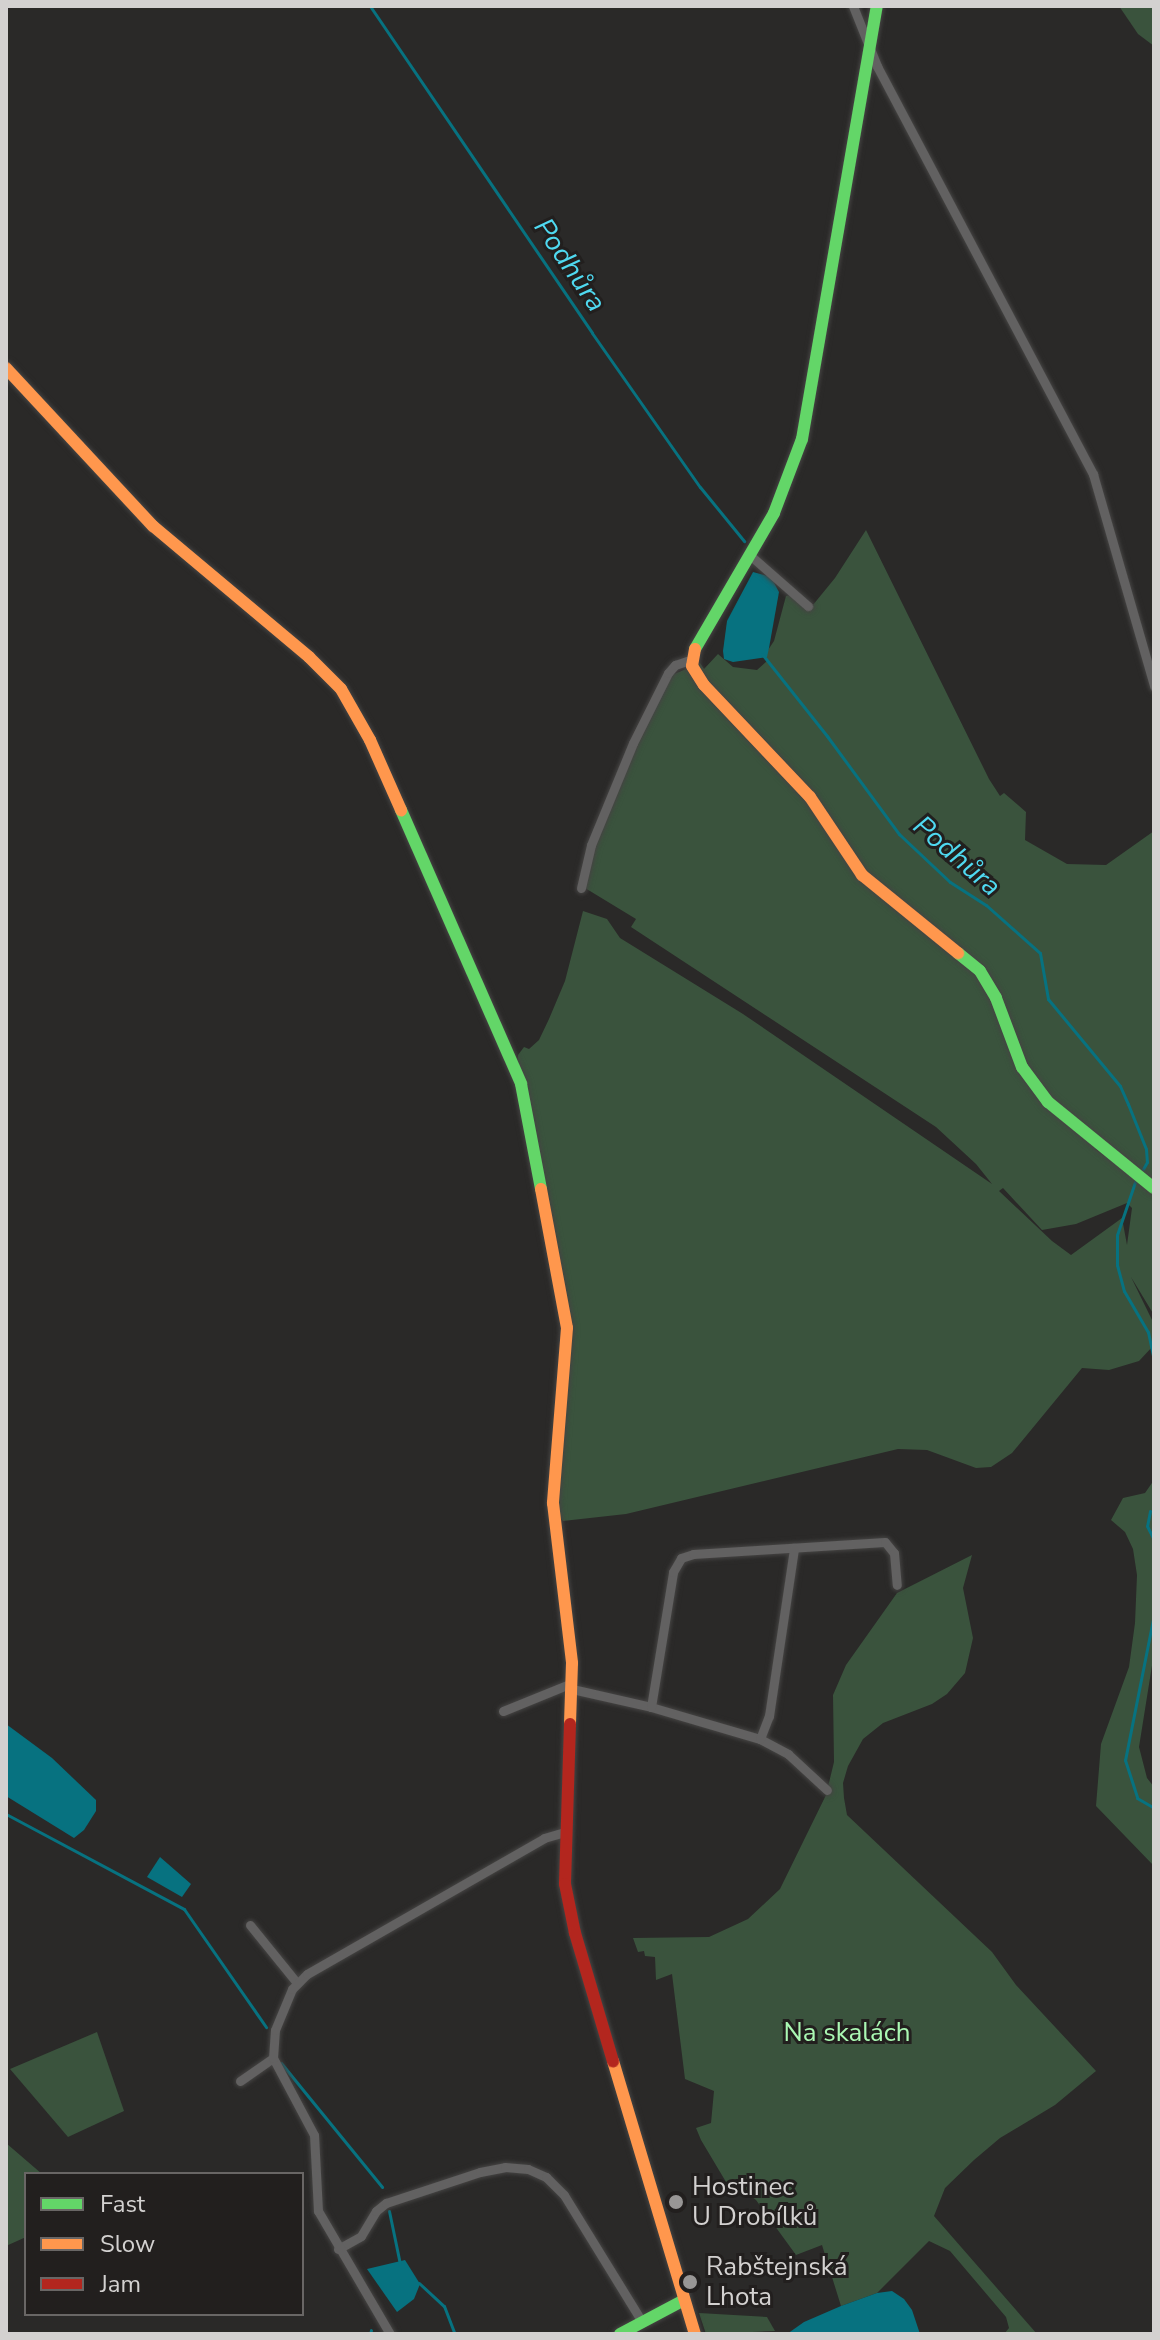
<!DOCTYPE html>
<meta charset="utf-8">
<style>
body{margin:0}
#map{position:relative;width:1160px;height:2340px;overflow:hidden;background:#2a2928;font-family:"Nunito Sans",sans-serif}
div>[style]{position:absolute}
.green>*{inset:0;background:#3a533d}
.water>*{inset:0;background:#077280}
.stream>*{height:3px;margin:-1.5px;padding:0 1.5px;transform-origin:1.5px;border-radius:1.5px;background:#077280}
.roads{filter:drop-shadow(0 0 2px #454443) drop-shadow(0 0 2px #454443)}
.street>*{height:9px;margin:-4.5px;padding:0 4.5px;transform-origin:4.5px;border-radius:4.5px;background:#626161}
.fast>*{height:12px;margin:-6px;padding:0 6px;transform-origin:6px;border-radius:6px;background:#63d668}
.slow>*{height:12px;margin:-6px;padding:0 6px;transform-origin:6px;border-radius:6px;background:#ff974d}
.jam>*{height:12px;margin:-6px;padding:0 6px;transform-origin:6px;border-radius:6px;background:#b3261e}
.dots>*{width:22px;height:22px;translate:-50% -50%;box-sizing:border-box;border:4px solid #221f1e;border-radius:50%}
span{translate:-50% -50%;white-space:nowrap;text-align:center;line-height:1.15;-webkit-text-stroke:6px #221f1e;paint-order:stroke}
.park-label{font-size:26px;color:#aaf8b3}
.poi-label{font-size:26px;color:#d3d1d0}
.left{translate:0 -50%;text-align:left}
.water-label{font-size:28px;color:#4fd9f0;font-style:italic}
.frame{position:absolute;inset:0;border:8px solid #d3d1d0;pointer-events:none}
.legend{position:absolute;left:24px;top:2172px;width:280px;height:144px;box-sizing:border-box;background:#221f1e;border:2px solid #696665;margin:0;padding:10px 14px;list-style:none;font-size:24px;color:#d3d1d0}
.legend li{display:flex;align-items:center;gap:16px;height:40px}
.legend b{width:40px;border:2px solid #696665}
</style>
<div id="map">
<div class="green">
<i style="clip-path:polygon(1119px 6px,1154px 6px,1154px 46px,1138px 34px)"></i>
<i style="clip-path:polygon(evenodd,866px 530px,989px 779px,1000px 796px,1004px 793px,1026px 812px,1025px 840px,1067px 864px,1106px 865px,1154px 831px,1154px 1183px,1102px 1140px,1095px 1149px,1154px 1193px,1154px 1315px,1131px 1277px,1154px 1324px,1154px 1345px,1139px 1361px,1109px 1370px,1082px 1368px,1012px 1453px,991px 1467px,976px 1468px,927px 1450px,898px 1449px,626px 1514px,563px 1521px,557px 1514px,566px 1317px,517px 1069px,518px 1055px,524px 1047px,529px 1049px,539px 1040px,549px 1019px,565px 981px,583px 911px,607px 919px,620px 938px,743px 1014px,992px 1184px,976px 1164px,936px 1127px,631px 927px,636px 919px,585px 888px,594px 849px,636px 743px,672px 675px,700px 663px,704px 669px,718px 654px,733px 667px,757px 670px,767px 661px,764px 656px,774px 641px,786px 596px,791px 595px,808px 611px,835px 578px,866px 530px,1003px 1188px,1042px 1230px,1076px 1224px,1127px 1203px,1132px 1208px,1127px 1245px,1122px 1218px,1071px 1255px,1052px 1241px,999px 1191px,1003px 1188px)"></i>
<i style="clip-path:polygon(1154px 1480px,1154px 1653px,1139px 1747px,1147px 1778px,1154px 1787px,1154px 1866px,1096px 1806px,1101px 1744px,1129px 1667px,1135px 1623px,1137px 1575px,1133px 1549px,1125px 1532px,1111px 1520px,1123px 1498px,1145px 1493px)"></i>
<i style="clip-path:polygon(972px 1555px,963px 1588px,973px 1638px,965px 1673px,947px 1694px,932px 1704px,883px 1723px,863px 1739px,848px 1766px,843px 1783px,844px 1798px,847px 1815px,992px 1952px,1016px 1985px,1096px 2071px,1055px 2105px,1000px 2138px,974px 2160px,945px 2188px,934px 2216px,1037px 2334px,1004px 2334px,1009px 2328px,1006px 2317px,950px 2251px,929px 2241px,877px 2293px,841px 2306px,822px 2245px,796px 2255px,756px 2200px,734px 2183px,729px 2187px,701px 2140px,696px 2128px,711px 2123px,714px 2091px,685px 2079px,672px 1974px,656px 1980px,655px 1957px,645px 1956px,644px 1951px,638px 1952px,633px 1938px,709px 1937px,748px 1919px,780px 1889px,826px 1795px,834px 1762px,833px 1695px,846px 1665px,897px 1593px)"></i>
<i style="clip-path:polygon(97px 2032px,124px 2111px,68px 2137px,10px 2069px)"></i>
<i style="clip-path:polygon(6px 2143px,42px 2174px,26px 2174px,26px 2237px,6px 2246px)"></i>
<i style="clip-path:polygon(699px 2313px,767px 2317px,775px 2331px,706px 2334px)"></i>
</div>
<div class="water">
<i style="clip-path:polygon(753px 572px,771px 577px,779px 592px,769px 648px,767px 657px,733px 662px,724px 659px,723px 651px,727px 621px)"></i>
<i style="clip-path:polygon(6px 1724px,52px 1758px,96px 1800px,96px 1811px,84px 1830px,74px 1838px,6px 1796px)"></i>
<i style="clip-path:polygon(160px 1857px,191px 1884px,182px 1897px,147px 1877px)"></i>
<i style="clip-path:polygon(405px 2260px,420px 2284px,414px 2299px,397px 2312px,367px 2269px)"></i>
<i style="clip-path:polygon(892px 2291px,904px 2299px,912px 2310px,920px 2334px,787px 2334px,804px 2322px,841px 2306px,877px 2293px)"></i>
</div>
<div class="stream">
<i style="left:370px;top:6px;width:395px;rotate:55.8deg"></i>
<i style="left:592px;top:333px;width:188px;rotate:55deg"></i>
<i style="left:700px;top:487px;width:70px;rotate:50.8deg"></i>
<i style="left:762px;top:654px;width:105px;rotate:51.6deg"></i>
<i style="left:827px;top:736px;width:122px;rotate:53.7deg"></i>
<i style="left:899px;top:834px;width:70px;rotate:43.3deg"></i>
<i style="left:950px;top:882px;width:43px;rotate:32.6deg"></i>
<i style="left:986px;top:905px;width:72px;rotate:41.6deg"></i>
<i style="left:1040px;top:953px;width:47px;rotate:80.1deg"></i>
<i style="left:1048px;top:999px;width:113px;rotate:50.4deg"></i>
<i style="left:1120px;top:1086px;width:20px;rotate:66deg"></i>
<i style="left:1128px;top:1104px;width:48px;rotate:68.2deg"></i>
<i style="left:1146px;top:1149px;width:13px;rotate:86deg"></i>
<i style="left:1147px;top:1162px;width:8px;rotate:120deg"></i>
<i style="left:1135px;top:1182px;width:56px;rotate:108.8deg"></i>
<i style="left:1117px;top:1235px;width:30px;rotate:90deg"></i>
<i style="left:1117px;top:1265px;width:27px;rotate:75deg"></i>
<i style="left:1124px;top:1291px;width:48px;rotate:59.7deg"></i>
<i style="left:1148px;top:1332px;width:30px;rotate:78deg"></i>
<i style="left:1150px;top:1511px;width:15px;rotate:101deg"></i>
<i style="left:1147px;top:1526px;width:16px;rotate:63deg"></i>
<i style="left:1154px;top:1614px;width:149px;rotate:101.2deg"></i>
<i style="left:1125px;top:1760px;width:40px;rotate:72deg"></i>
<i style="left:1137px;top:1798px;width:20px;rotate:30deg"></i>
<i style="left:6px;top:1814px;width:202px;rotate:28.1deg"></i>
<i style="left:184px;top:1909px;width:144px;rotate:55.2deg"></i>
<i style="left:281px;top:2063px;width:160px;rotate:50.8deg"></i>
<i style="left:389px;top:2211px;width:54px;rotate:78.3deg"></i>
<i style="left:419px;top:2283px;width:34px;rotate:43deg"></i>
<i style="left:444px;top:2306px;width:30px;rotate:69deg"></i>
<i style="left:370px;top:2334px;width:4px;rotate:-76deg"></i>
</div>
<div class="roads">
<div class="street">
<i style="left:853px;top:6px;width:65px;rotate:68.2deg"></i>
<i style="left:877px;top:66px;width:462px;rotate:62.1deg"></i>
<i style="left:1093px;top:474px;width:221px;rotate:73.9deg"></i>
<i style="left:751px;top:556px;width:76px;rotate:41.3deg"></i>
<i style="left:581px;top:888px;width:44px;rotate:-76.9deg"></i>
<i style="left:591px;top:845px;width:110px;rotate:-67.6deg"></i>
<i style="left:633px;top:743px;width:78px;rotate:-63.4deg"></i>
<i style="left:668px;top:673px;width:11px;rotate:-49deg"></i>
<i style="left:675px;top:665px;width:18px;rotate:-19deg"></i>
<i style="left:572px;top:1689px;width:81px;rotate:12.8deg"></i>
<i style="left:651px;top:1707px;width:114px;rotate:16.4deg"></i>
<i style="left:760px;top:1739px;width:32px;rotate:28deg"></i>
<i style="left:788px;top:1754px;width:53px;rotate:42.7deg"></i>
<i style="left:651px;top:1707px;width:137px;rotate:-80.7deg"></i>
<i style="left:673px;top:1572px;width:16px;rotate:-60deg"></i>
<i style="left:681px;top:1558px;width:13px;rotate:-18deg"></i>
<i style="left:693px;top:1554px;width:192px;rotate:-3.6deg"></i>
<i style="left:885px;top:1542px;width:14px;rotate:51deg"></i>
<i style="left:894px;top:1553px;width:32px;rotate:85deg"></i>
<i style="left:503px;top:1711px;width:74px;rotate:-22.1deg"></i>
<i style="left:760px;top:1739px;width:25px;rotate:-69deg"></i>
<i style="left:769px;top:1716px;width:170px;rotate:-81.5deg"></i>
<i style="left:250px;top:1925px;width:75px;rotate:51deg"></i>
<i style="left:240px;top:2081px;width:40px;rotate:-34.9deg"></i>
<i style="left:338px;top:2249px;width:26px;rotate:-29deg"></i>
<i style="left:361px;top:2236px;width:29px;rotate:-59deg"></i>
<i style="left:376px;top:2211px;width:13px;rotate:-39deg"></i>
<i style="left:386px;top:2203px;width:99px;rotate:-18.3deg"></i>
<i style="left:480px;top:2172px;width:25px;rotate:-11deg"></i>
<i style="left:505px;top:2167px;width:23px;rotate:5deg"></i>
<i style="left:528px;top:2169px;width:20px;rotate:24deg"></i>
<i style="left:546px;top:2177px;width:25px;rotate:45deg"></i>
<i style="left:564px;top:2195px;width:147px;rotate:58.4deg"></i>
<i style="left:390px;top:2334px;width:143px;rotate:-120.3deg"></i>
<i style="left:318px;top:2211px;width:76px;rotate:-93deg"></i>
<i style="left:314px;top:2135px;width:87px;rotate:-118deg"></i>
<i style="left:273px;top:2058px;width:28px;rotate:-86deg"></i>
<i style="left:275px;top:2030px;width:44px;rotate:-67.5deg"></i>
<i style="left:292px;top:1989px;width:21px;rotate:-45deg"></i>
<i style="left:307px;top:1974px;width:273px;rotate:-29.8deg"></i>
<i style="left:544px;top:1838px;width:22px;rotate:-16deg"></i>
</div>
<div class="fast">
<i style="left:695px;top:649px;width:157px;rotate:-59.8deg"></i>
<i style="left:774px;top:513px;width:79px;rotate:-69.3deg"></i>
<i style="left:802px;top:439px;width:439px;rotate:-80.2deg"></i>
<i style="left:401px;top:810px;width:299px;rotate:66.3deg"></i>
<i style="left:521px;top:1084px;width:107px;rotate:79.2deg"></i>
<i style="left:958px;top:953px;width:28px;rotate:39deg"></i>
<i style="left:980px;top:971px;width:31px;rotate:59deg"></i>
<i style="left:996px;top:998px;width:74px;rotate:69.4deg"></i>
<i style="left:1022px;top:1067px;width:44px;rotate:53.4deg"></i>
<i style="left:1048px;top:1102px;width:136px;rotate:39.1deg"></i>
<i style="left:620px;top:2334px;width:72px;rotate:-28deg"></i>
</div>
<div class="slow">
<i style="left:6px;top:368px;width:216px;rotate:47.1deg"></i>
<i style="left:153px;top:526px;width:204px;rotate:40deg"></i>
<i style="left:309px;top:657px;width:45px;rotate:45deg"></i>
<i style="left:341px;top:689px;width:59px;rotate:60.4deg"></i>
<i style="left:370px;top:740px;width:77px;rotate:66.1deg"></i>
<i style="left:695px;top:649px;width:17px;rotate:100deg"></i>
<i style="left:692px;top:666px;width:22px;rotate:58deg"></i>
<i style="left:704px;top:685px;width:154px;rotate:46.6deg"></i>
<i style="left:810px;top:797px;width:94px;rotate:56.3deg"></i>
<i style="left:862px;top:875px;width:124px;rotate:39.1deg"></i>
<i style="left:541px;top:1189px;width:141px;rotate:79.4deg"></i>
<i style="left:567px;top:1328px;width:176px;rotate:94.6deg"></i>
<i style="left:553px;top:1503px;width:161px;rotate:83.2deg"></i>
<i style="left:572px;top:1663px;width:61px;rotate:91.9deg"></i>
<i style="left:613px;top:2061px;width:285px;rotate:73.3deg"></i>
</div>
<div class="jam">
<i style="left:570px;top:1724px;width:160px;rotate:91.8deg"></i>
<i style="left:565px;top:1884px;width:50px;rotate:78.5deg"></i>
<i style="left:575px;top:1933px;width:134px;rotate:73.5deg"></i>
</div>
</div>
<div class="dots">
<i style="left:676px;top:2202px;background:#989695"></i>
<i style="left:690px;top:2282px;background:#989695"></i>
</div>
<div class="park-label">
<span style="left:847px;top:2033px">Na skalách</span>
</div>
<div class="poi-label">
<span class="left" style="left:692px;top:2202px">Hostinec<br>U Drobílků</span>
<span class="left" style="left:706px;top:2282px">Rabštejnská<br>Lhota</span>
</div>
<div class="water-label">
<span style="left:570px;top:265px;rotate:56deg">Podhůra</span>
<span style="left:957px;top:856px;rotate:41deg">Podhůra</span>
</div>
<div class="frame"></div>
<ul class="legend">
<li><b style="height:10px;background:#63d668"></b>Fast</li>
<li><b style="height:10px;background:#ff974d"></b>Slow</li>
<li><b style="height:10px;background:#b3261e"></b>Jam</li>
</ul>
</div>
